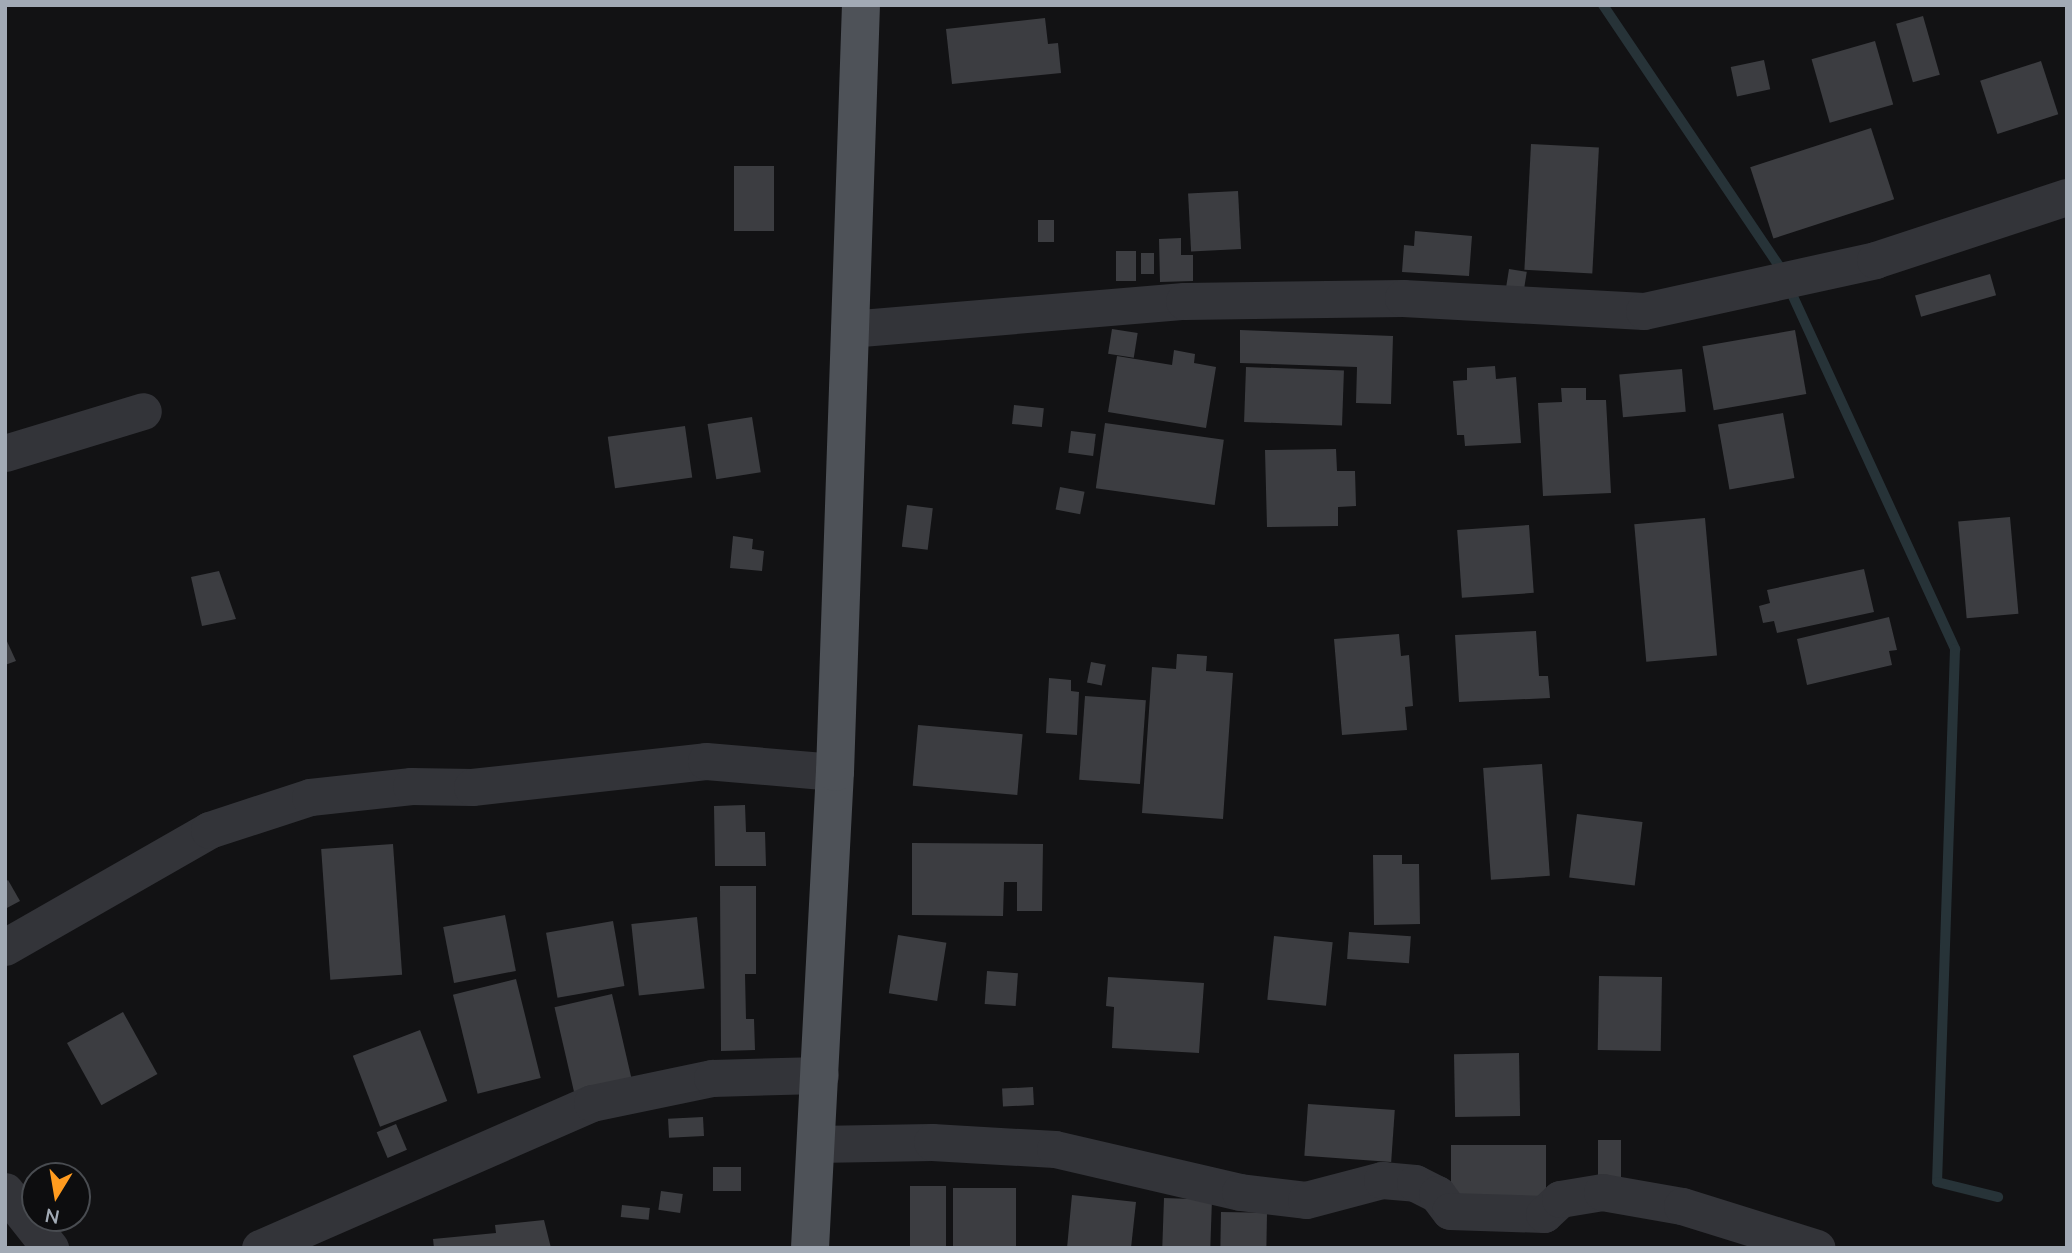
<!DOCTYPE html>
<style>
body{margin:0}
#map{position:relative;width:2072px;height:1253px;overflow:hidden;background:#121214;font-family:"Nunito Sans",sans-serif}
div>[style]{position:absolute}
.stream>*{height:10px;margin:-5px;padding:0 5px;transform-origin:5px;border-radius:5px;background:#273338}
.building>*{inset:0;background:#3c3d41;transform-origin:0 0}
.minor>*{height:37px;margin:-18.5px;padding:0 18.5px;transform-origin:18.5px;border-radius:18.5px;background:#333439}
.major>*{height:38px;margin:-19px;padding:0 19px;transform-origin:19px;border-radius:19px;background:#4e5258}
span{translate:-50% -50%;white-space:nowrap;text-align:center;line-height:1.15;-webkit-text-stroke:5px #0d0d0f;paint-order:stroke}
.frame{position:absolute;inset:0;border:7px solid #a2aab5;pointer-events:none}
.north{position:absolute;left:21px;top:1162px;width:70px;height:70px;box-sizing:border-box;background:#0d0d0f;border:2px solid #494c51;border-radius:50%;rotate:191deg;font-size:19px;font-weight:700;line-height:28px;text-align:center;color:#a2aab5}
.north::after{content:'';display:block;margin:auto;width:24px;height:32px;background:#ff9b1f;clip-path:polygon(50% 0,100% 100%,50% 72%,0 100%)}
</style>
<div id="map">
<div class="stream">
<i style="left:1603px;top:5px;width:315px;rotate:56deg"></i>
<i style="left:1779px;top:266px;width:422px;rotate:65.3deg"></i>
<i style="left:1955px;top:649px;width:533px;rotate:91.93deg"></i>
<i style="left:1937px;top:1182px;width:63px;rotate:13.8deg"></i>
</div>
<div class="building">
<i style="left:1923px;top:16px;width:61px;height:28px;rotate:74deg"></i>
<i style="clip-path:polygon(1045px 18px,1048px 44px,1058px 43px,1061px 73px,952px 84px,946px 29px)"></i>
<i style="left:1875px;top:41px;width:66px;height:66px;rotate:74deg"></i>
<i style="left:1764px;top:60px;width:30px;height:34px;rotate:78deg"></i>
<i style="left:2041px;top:61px;width:56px;height:64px;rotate:72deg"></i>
<i style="left:1871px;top:128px;width:75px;height:127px;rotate:72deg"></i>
<i style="left:1531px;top:144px;width:68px;height:126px;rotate:3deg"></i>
<i style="left:734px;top:166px;width:40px;height:65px"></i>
<i style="left:1238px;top:191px;width:58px;height:50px;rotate:87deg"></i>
<i style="left:1038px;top:220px;width:16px;height:22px"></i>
<i style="clip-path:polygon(1415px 231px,1472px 236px,1469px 276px,1402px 272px,1404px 245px,1414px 246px)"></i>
<i style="clip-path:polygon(1181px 238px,1181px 255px,1193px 255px,1193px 281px,1160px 282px,1159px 239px)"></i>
<i style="left:1116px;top:251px;width:20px;height:30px"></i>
<i style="left:1141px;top:253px;width:13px;height:21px"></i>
<i style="left:1509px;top:269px;width:18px;height:19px;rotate:9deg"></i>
<i style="left:1990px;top:274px;width:22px;height:78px;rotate:74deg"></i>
<i style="left:1112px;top:329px;width:26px;height:25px;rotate:9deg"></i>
<i style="clip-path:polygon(1240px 330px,1393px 336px,1391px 404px,1356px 403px,1357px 367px,1240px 363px)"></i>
<i style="left:1795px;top:330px;width:65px;height:94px;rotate:80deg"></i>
<i style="clip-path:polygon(1174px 350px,1195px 354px,1194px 363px,1216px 367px,1206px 428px,1108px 412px,1117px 356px,1172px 365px)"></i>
<i style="clip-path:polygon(1495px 366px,1496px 379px,1516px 377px,1521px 443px,1465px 446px,1464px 435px,1457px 435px,1453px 381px,1467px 380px,1467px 368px)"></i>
<i style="left:1246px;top:367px;width:98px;height:55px;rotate:2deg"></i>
<i style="left:1682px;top:369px;width:43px;height:63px;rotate:85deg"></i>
<i style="clip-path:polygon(1561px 388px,1586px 388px,1586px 400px,1606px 400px,1611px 493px,1543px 496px,1538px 403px,1562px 402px)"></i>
<i style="left:1014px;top:405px;width:30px;height:19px;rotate:6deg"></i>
<i style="left:1783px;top:413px;width:66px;height:66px;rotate:80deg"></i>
<i style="left:752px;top:417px;width:56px;height:45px;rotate:81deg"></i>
<i style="left:1105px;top:423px;width:120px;height:66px;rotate:8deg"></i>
<i style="left:685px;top:426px;width:52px;height:78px;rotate:82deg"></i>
<i style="left:1071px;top:431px;width:25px;height:22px;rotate:7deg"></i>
<i style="clip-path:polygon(1336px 449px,1337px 471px,1355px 471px,1356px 506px,1338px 507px,1338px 526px,1267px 527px,1265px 450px)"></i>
<i style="left:1060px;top:487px;width:25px;height:23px;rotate:11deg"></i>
<i style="left:907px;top:505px;width:26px;height:42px;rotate:7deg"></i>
<i style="left:2010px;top:517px;width:97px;height:52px;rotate:85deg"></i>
<i style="left:1705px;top:518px;width:138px;height:71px;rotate:85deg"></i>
<i style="left:1529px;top:525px;width:68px;height:72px;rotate:86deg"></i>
<i style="clip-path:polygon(733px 536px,753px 539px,752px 549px,764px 551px,762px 571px,730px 568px)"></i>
<i style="clip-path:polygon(1864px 569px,1874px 612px,1777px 633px,1774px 621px,1763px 623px,1759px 606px,1770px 603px,1767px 590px)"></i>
<i style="clip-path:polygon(219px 571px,236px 619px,202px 626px,191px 577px)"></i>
<i style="clip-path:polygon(1889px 617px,1897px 650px,1889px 651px,1892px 665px,1807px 685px,1797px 639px)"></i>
<i style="clip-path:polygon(1536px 631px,1539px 676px,1548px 676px,1550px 698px,1459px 702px,1455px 635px)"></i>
<i style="clip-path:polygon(1399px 634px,1401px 656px,1409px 655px,1413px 706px,1405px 707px,1407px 730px,1342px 735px,1334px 639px)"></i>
<i style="clip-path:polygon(5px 637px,16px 661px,5px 665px)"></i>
<i style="clip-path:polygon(1177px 654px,1207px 656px,1206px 671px,1233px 673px,1223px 819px,1142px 813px,1152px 667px,1176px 669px)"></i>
<i style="left:1091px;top:662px;width:15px;height:21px;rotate:11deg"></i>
<i style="clip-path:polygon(1049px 678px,1071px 680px,1071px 691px,1079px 692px,1077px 735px,1046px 733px)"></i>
<i style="left:1085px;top:696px;width:61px;height:84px;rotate:4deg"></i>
<i style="left:918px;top:725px;width:105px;height:61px;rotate:5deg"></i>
<i style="left:1542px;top:764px;width:112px;height:59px;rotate:86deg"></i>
<i style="clip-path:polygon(745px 805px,746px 832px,765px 832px,766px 866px,715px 866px,714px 806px)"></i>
<i style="left:1577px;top:814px;width:66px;height:64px;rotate:7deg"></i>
<i style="clip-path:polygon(912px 843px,1043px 844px,1042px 911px,1017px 911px,1017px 882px,1004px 882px,1003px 916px,912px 915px)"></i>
<i style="left:393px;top:844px;width:131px;height:72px;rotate:86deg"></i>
<i style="clip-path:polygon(1373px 855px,1402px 855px,1402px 864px,1419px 864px,1420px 924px,1374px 925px)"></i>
<i style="clip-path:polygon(8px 880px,20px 901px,5px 909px,5px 882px)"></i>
<i style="clip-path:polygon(720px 886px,756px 886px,756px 974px,745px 974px,746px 1019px,754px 1019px,755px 1050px,721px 1051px)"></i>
<i style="left:505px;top:915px;width:57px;height:63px;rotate:79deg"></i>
<i style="left:697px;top:917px;width:72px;height:66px;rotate:84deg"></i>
<i style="left:613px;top:921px;width:66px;height:68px;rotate:80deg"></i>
<i style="left:1349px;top:932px;width:62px;height:27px;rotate:4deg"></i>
<i style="left:898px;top:935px;width:49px;height:59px;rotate:9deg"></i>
<i style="left:1274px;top:936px;width:59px;height:64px;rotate:6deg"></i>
<i style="left:987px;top:971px;width:31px;height:33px;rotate:4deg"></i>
<i style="left:1599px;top:976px;width:63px;height:74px;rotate:1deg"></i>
<i style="clip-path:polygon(1108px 977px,1204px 983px,1199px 1053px,1112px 1048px,1114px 1007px,1106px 1006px)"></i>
<i style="left:516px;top:979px;width:102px;height:65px;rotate:76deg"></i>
<i style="left:612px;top:994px;width:88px;height:59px;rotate:77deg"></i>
<i style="left:123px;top:1012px;width:71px;height:64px;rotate:61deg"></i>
<i style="left:420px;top:1030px;width:76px;height:72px;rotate:69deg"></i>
<i style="left:1519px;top:1053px;width:63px;height:65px;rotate:89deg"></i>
<i style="left:1033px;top:1087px;width:18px;height:31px;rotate:87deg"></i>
<i style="left:1308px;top:1104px;width:87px;height:52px;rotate:4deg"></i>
<i style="left:703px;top:1117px;width:19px;height:35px;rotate:87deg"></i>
<i style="left:396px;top:1124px;width:28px;height:21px;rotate:67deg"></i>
<i style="left:1598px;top:1140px;width:23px;height:38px"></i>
<i style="left:1451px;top:1145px;width:95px;height:63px"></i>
<i style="left:741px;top:1167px;width:24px;height:28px;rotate:90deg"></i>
<i style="left:910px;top:1186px;width:36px;height:62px"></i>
<i style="left:953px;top:1188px;width:63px;height:60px"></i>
<i style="left:661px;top:1191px;width:22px;height:19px;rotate:8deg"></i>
<i style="clip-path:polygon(1072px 1195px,1136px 1202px,1131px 1248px,1067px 1248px)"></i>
<i style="left:1164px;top:1198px;width:48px;height:50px;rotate:2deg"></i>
<i style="left:622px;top:1205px;width:28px;height:12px;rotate:6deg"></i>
<i style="left:1221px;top:1212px;width:46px;height:36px;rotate:1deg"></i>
<i style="clip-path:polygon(544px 1220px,551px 1248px,434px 1248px,433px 1239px,496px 1233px,495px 1225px)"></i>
</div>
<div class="minor">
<i style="left:849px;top:329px;width:336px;rotate:-4.8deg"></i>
<i style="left:1184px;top:301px;width:219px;rotate:-0.8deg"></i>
<i style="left:1403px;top:298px;width:241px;rotate:3.1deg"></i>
<i style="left:1644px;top:311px;width:237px;rotate:-12.4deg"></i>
<i style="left:1875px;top:260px;width:202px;rotate:-18.2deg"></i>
<i style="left:5px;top:453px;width:144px;rotate:-16.9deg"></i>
<i style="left:5px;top:947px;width:235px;rotate:-29.8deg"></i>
<i style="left:209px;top:830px;width:106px;rotate:-18.1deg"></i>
<i style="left:310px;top:797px;width:102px;rotate:-6.2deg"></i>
<i style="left:411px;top:786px;width:61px;rotate:0.9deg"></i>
<i style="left:472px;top:787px;width:235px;rotate:-6.3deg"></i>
<i style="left:706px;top:761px;width:129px;rotate:4.9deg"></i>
<i style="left:815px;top:1144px;width:117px;rotate:-1deg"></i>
<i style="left:932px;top:1142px;width:123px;rotate:3.3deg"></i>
<i style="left:1055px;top:1149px;width:190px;rotate:13.1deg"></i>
<i style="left:1240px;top:1192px;width:66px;rotate:6.9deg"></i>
<i style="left:1306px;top:1200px;width:79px;rotate:-14.7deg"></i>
<i style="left:1382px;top:1180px;width:33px;rotate:5deg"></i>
<i style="left:1415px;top:1183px;width:25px;rotate:27deg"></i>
<i style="left:1437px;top:1194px;width:21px;rotate:53deg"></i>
<i style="left:1450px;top:1211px;width:94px;rotate:1.8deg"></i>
<i style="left:1544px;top:1214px;width:22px;rotate:-43deg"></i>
<i style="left:1560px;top:1199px;width:43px;rotate:-9.5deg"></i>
<i style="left:1602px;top:1192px;width:81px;rotate:9.9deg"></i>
<i style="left:1682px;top:1206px;width:141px;rotate:17.3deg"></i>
<i style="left:5px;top:1191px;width:73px;rotate:51.7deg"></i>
<i style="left:260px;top:1248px;width:362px;rotate:-23.6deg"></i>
<i style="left:592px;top:1103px;width:123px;rotate:-11.8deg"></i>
<i style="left:712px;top:1078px;width:108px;rotate:-1.6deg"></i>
</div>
<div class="major">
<i style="left:810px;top:1248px;width:477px;rotate:-87deg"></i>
<i style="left:835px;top:772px;width:767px;rotate:-88.06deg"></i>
</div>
<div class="frame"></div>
<div class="north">N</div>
</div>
